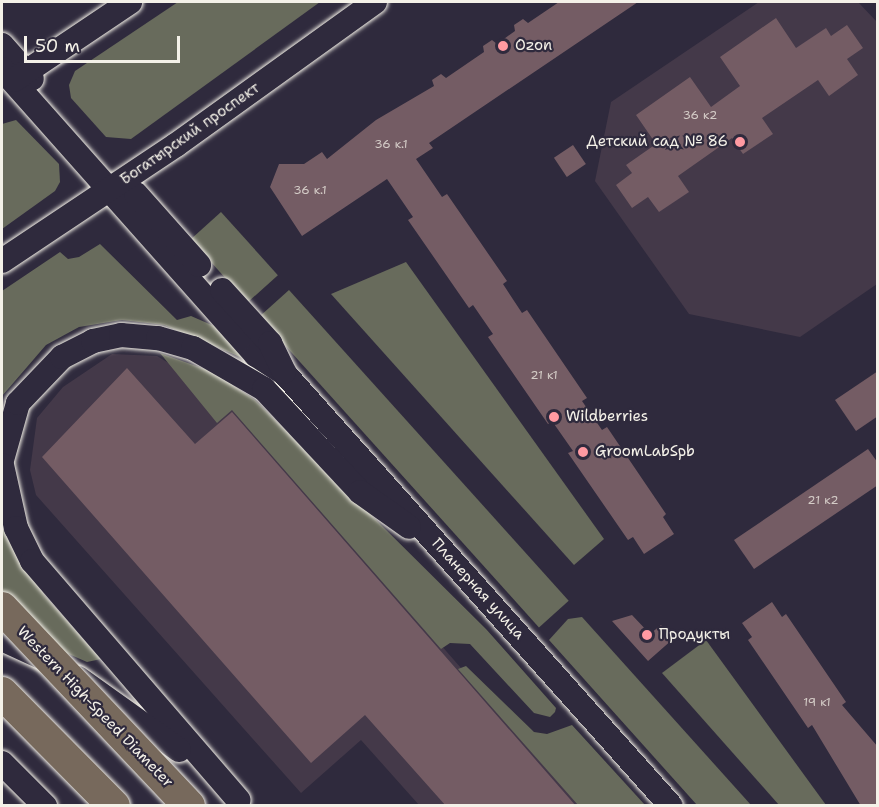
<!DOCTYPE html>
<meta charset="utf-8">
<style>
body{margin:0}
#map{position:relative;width:879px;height:807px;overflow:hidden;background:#2f2a3d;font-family:"Shantell Sans",sans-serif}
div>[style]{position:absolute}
.built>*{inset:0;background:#443949}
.green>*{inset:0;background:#686b5c;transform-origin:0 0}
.building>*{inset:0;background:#745c64;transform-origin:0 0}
.roads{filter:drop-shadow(0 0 2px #f4f1e8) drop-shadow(0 0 2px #f4f1e8)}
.secondary>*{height:24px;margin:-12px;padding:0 12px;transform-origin:12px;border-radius:12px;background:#2f2a3d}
.highway>*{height:32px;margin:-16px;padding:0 16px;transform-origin:16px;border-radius:16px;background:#77695c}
.bridges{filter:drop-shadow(0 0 2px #f4f1e8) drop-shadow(0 0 2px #f4f1e8)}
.highway-bridge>*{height:32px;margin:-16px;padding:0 16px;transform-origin:16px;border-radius:16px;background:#77695c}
.dots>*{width:16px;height:16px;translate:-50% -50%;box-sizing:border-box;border:3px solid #2f2a3d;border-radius:50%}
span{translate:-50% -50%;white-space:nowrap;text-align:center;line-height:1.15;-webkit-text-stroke:4.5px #2f2a3d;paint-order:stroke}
.number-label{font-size:12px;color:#d4ccc7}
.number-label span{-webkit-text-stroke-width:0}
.poi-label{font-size:15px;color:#f4f1e8}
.left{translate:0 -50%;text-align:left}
.right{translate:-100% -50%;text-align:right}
.street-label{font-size:15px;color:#f4f1e8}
.frame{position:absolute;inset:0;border:3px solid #f4f1e8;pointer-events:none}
.scale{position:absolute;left:24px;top:36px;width:156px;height:27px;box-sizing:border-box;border:3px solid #f4f1e8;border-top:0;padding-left:8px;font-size:18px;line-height:21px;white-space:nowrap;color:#f4f1e8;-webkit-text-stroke:4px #2f2a3d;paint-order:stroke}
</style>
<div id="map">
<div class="built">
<i style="clip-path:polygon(759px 2px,858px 2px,877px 22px,877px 284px,800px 337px,689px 314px,595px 181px,611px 102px)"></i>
<i style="clip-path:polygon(112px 354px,157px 356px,222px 395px,581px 805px,419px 805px,361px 740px,301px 793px,36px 495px,30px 470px,37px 418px,63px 387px)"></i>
</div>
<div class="green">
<i style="clip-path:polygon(178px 2px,320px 2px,131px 139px,106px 137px,71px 98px,69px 85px,75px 71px)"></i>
<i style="clip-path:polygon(16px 120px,59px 164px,60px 182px,55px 191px,2px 229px,2px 124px)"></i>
<i style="left:221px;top:212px;width:85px;height:41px;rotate:48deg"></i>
<i style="clip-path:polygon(100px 244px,177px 320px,191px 316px,214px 326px,245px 359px,164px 325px,122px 320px,79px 327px,46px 345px,2px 396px,2px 291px,60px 252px,68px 259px,79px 257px)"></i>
<i style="clip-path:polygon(406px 262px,604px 539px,574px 565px,331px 294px)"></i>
<i style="left:289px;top:290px;width:418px;height:40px;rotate:48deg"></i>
<i style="clip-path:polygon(160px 353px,213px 372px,255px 400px,486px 629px,556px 708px,555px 712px,550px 717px,534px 713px,470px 644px,450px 643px,441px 649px,232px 410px,217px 423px)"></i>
<i style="clip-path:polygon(2px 528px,45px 596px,101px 659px,87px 662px,2px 625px)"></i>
<i style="clip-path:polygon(582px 617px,751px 805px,697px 805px,549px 640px,568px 619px)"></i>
<i style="clip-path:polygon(706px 640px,826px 805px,779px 805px,662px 673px)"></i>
<i style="clip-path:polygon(466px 666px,534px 732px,547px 734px,572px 725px,645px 805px,578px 805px,458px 669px)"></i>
</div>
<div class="building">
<i style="clip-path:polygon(559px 2px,638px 2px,429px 143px,433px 148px,416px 159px,442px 197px,447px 194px,507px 281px,503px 284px,522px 313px,527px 310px,587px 398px,582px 401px,602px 430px,607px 427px,666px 514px,663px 517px,674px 534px,644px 554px,633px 537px,628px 540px,568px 453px,573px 451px,552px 421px,548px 424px,488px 337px,493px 334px,473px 305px,469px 308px,408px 220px,413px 217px,387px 179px,302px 236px,270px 187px,279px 164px,304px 164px,322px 152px,327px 159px,376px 120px,434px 86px,432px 80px,441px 74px,446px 78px,484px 52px,483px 46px,492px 40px,497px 44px,515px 31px,514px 25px,523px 19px,528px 23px)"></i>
<i style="clip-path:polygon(776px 18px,796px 48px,826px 28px,831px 36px,847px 25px,863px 48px,847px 59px,858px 75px,829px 96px,818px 80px,762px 118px,773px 134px,743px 154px,732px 138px,678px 176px,689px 192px,659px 212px,648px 197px,632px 208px,616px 185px,632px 173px,626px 165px,656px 144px,636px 115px,690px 77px,711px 107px,740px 86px,720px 57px)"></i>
<i style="left:573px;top:145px;width:23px;height:23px;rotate:56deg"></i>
<i style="clip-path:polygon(127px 368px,195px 444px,232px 412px,576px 806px,446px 806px,365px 715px,311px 763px,42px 457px)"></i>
<i style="clip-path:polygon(878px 371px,878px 416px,856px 431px,835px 400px)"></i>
<i style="clip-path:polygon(868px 449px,878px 463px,878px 485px,754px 569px,734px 540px)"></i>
<i style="clip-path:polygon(772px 602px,782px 617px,786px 614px,846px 702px,842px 705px,878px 747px,878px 806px,861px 806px,812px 725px,808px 728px,748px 640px,752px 637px,742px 623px)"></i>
<i style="clip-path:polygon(632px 615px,650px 634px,661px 625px,673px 639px,648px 661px,612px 621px)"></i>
</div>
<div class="roads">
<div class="secondary">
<i style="left:2px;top:45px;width:45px;rotate:48.6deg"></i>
<i style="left:2px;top:69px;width:383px;rotate:48.4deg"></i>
<i style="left:256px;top:355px;width:35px;rotate:33deg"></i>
<i style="left:285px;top:374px;width:579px;rotate:48.22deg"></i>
<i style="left:14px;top:80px;width:140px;rotate:-33.9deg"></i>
<i style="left:136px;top:194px;width:95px;rotate:48.4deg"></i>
<i style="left:2px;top:261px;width:209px;rotate:-33.7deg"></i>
<i style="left:176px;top:145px;width:245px;rotate:-35.7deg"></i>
<i style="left:222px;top:290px;width:72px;rotate:47.8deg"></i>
<i style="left:270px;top:343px;width:32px;rotate:64deg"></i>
<i style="left:2px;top:460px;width:59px;rotate:-74.3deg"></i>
<i style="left:18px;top:403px;width:64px;rotate:-46.3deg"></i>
<i style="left:62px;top:357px;width:35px;rotate:-27deg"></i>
<i style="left:93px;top:341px;width:29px;rotate:-12deg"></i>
<i style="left:121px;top:335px;width:37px;rotate:5deg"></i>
<i style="left:158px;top:338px;width:36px;rotate:16deg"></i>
<i style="left:193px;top:348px;width:82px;rotate:30deg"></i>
<i style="left:264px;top:389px;width:141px;rotate:47deg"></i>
<i style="left:360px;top:492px;width:60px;rotate:35.5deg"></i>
<i style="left:2px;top:465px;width:65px;rotate:77.5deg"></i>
<i style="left:16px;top:528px;width:37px;rotate:64deg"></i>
<i style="left:32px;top:561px;width:316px;rotate:49.2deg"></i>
<i style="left:2px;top:639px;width:45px;rotate:24.9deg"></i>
<i style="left:78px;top:678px;width:124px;rotate:35.5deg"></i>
<i style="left:2px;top:763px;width:61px;rotate:45deg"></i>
</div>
<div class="highway">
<i style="left:2px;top:693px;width:159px;rotate:45.3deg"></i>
</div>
</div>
<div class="bridges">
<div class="highway-bridge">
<i style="left:2px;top:608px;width:272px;rotate:46.6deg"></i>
</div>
</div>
<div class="dots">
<i style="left:503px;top:46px;background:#ff9aa2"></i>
<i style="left:740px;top:142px;background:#ff9aa2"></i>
<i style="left:554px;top:417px;background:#ff9aa2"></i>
<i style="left:583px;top:452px;background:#ff9aa2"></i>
<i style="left:647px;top:635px;background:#ff9aa2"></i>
</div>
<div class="number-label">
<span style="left:700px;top:116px">36 к2</span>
<span style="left:391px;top:145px">36 к.1</span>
<span style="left:310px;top:191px">36 к.1</span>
<span style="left:544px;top:376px">21 к1</span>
<span style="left:823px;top:501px">21 к2</span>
<span style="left:817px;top:703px">19 к1</span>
</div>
<div class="poi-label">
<span class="left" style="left:515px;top:46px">Ozon</span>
<span class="right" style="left:728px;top:142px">Детский сад № 86</span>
<span class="left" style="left:566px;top:417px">Wildberries</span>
<span class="left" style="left:595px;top:452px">GroomLabSpb</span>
<span class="left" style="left:659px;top:635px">Продукты</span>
</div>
<div class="street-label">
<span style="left:190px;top:134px;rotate:-35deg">Богатырский проспект</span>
<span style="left:478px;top:589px;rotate:48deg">Планерная улица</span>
<span style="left:95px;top:707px;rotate:46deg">Western High-Speed Diameter</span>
</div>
<div class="frame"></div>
<div class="scale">50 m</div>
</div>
